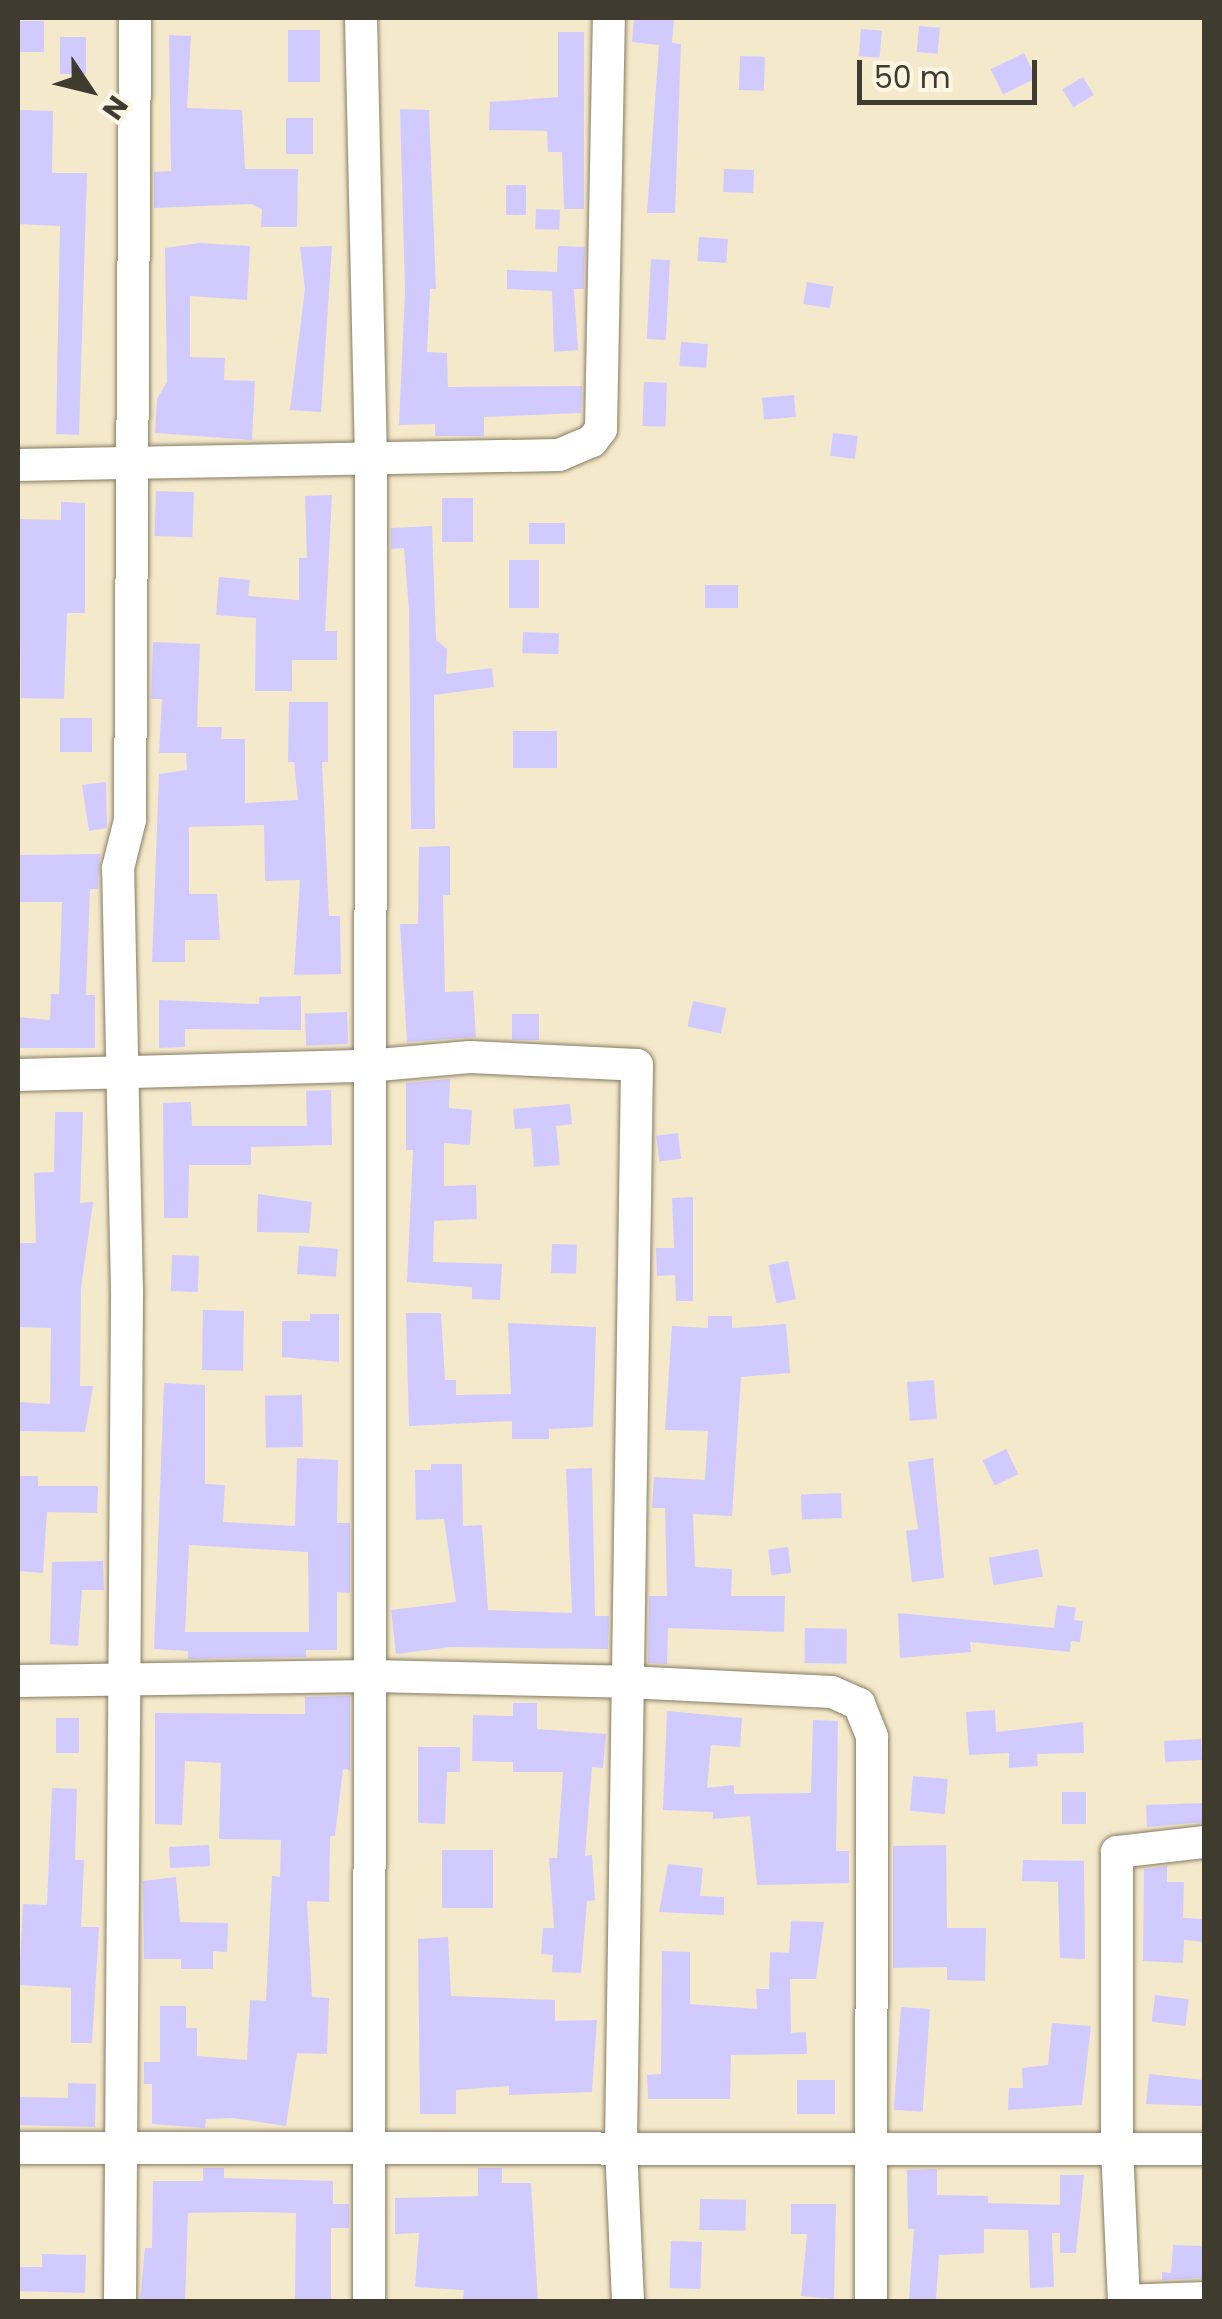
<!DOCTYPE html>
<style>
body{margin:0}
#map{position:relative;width:1222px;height:2319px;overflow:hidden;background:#f5e9cb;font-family:Poppins,sans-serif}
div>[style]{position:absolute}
.building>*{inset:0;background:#d1caff;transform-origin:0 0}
.roads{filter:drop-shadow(0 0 2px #877c62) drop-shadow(0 0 2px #877c62)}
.minor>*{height:32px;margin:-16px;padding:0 16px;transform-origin:16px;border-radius:16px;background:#fff}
span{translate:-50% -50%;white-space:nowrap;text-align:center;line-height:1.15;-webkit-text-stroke:8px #fdf6e4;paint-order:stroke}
.frame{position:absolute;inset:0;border:20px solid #403b2f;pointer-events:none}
.north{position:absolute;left:40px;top:40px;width:100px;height:100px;-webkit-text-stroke:8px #fdf6e4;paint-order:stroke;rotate:125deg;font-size:28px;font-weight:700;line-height:40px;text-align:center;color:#403b2f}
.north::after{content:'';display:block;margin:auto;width:35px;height:45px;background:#403b2f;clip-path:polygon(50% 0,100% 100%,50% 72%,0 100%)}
.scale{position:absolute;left:857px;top:60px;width:180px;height:45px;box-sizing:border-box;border:5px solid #403b2f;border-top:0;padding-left:12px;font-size:30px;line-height:35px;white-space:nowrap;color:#403b2f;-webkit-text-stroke:8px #fdf6e4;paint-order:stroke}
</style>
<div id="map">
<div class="building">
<i style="clip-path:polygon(634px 18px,674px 18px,672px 43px,681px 44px,675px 213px,647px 213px,659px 45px,632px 42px)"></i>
<i style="left:18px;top:21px;width:26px;height:31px"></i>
<i style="left:919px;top:26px;width:21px;height:26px;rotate:5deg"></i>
<i style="left:861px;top:29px;width:21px;height:27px;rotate:5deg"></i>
<i style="left:288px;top:30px;width:32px;height:52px"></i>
<i style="clip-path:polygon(558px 32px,584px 32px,584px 209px,564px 209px,562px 152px,548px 152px,547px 131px,489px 130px,490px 102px,558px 97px)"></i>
<i style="clip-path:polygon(169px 35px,191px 36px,187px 108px,242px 110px,245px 169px,298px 169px,297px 227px,261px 227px,262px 209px,251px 204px,154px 208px,154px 172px,171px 171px)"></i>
<i style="left:60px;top:37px;width:26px;height:37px"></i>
<i style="left:1024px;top:53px;width:28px;height:37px;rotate:64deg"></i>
<i style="left:740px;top:56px;width:25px;height:34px;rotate:2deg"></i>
<i style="left:1083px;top:77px;width:21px;height:24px;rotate:59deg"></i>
<i style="clip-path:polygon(400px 109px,429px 110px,436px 289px,430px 289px,427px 352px,447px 353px,448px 387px,582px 386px,581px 413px,484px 417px,484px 436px,435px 436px,435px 424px,399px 425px,405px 290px)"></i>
<i style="clip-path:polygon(18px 110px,53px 111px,52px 173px,87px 173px,79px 435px,56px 434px,60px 226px,18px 224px)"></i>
<i style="left:286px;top:118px;width:27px;height:36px"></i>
<i style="left:724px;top:169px;width:30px;height:23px;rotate:2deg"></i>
<i style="left:506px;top:185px;width:20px;height:30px"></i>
<i style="left:536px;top:209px;width:24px;height:20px;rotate:2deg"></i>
<i style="left:699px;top:237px;width:29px;height:24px;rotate:4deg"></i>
<i style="clip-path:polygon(199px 243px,250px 246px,247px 300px,190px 296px,190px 357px,225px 358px,224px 380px,255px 381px,252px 440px,155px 433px,157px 399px,167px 382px,165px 248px)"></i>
<i style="clip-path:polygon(332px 246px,321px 412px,290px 410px,305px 289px,300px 247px)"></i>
<i style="clip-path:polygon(558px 246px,585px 247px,584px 289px,574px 289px,578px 350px,554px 352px,552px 291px,507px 289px,507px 270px,557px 272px)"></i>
<i style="left:651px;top:259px;width:19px;height:80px;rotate:3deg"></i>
<i style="left:807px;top:282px;width:27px;height:22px;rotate:10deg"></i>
<i style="left:681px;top:342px;width:27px;height:24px;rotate:4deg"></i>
<i style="left:644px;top:382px;width:23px;height:44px;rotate:2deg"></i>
<i style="left:794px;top:395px;width:22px;height:32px;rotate:85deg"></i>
<i style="left:833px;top:433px;width:25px;height:23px;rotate:7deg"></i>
<i style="left:156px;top:491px;width:38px;height:45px;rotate:2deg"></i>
<i style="clip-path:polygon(332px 495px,325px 631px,337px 631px,337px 660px,292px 660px,292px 691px,255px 691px,256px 618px,216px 615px,219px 577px,250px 580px,248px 596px,299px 600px,299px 558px,307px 558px,305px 496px)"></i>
<i style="left:442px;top:498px;width:31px;height:44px"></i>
<i style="clip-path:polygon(61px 502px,85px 503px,85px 613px,67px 613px,64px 699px,21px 698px,18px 519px,61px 520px)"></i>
<i style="left:565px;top:523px;width:21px;height:36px;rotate:90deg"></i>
<i style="clip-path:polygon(432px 526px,436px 640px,447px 649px,446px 674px,492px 668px,494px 687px,434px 695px,435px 829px,411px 829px,409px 609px,404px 548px,391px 549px,391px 528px)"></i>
<i style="left:509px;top:560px;width:30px;height:48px"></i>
<i style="left:738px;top:585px;width:23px;height:33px;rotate:90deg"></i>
<i style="left:523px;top:632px;width:36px;height:21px;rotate:2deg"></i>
<i style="clip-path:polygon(153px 642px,200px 644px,197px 727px,222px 727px,221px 739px,245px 739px,245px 803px,298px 800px,294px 762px,288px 762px,289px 702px,328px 702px,328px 762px,322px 762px,329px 916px,340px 916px,341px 974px,294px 975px,300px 880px,265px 881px,264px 825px,189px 827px,189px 894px,217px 894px,220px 940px,185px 940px,185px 962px,152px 962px,159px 774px,187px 770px,186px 753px,159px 753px,162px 699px,151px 699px)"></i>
<i style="left:60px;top:718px;width:32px;height:34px"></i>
<i style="left:513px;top:731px;width:44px;height:37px"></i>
<i style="clip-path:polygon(106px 782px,107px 828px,89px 831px,82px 785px)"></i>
<i style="clip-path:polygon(450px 846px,450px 895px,443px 895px,445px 992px,473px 991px,476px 1037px,407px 1042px,400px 924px,418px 924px,419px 847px)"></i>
<i style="clip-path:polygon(100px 854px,98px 889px,90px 889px,86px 995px,95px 995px,95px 1048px,18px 1048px,18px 1017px,50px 1020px,51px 994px,59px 994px,62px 902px,18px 902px,18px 855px)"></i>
<i style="clip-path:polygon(301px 996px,301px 1030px,185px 1029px,185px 1047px,159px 1048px,159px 1000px,259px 1004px,259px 997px)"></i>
<i style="left:693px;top:1001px;width:34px;height:26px;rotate:12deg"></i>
<i style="left:347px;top:1012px;width:32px;height:42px;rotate:88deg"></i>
<i style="left:539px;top:1014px;width:26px;height:27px;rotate:90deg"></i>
<i style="clip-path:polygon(450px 1079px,449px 1108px,472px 1110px,470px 1145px,444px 1143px,444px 1186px,476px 1185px,477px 1219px,434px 1221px,433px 1262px,502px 1264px,500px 1300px,472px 1299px,472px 1287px,407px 1282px,413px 1150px,406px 1150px,406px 1083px)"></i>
<i style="clip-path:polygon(331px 1090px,332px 1145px,251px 1147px,251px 1165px,189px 1165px,188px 1218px,164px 1218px,163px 1103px,191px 1102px,192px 1126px,307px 1126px,306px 1091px)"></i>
<i style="clip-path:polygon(570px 1104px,572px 1124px,556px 1126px,560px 1165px,534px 1167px,531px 1128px,515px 1129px,513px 1109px)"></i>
<i style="clip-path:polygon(55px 1112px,83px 1112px,80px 1203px,93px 1202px,81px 1288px,80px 1386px,93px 1386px,85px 1432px,18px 1431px,18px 1402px,50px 1404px,51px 1328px,18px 1327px,18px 1243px,36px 1243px,34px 1173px,54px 1172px)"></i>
<i style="left:678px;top:1133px;width:26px;height:22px;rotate:83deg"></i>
<i style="clip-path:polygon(258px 1194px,312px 1202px,309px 1233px,257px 1232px)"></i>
<i style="clip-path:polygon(693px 1197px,693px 1301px,676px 1301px,675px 1275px,657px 1276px,656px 1248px,674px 1248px,672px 1198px)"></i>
<i style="left:552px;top:1244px;width:25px;height:29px;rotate:2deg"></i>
<i style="left:299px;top:1246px;width:39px;height:28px;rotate:4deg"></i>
<i style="left:172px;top:1255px;width:27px;height:36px;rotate:2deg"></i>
<i style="left:788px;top:1261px;width:39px;height:20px;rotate:78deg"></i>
<i style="left:203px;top:1310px;width:41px;height:60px;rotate:1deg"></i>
<i style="clip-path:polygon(406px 1313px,441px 1313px,445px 1380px,456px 1380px,456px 1395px,511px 1394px,508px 1323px,596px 1327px,593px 1427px,549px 1429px,549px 1439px,512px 1439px,512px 1421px,409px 1426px)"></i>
<i style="clip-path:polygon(310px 1314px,339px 1314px,339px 1362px,282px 1357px,282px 1321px,310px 1321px)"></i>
<i style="clip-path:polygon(708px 1316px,732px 1316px,732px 1328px,786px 1324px,790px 1373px,741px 1377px,732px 1516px,693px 1514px,695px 1567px,732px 1569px,731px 1596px,785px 1596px,784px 1632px,668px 1628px,667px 1664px,648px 1663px,649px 1596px,667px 1596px,665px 1508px,652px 1508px,654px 1477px,705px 1480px,708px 1431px,665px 1430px,672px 1326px,708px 1328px)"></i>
<i style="left:934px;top:1380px;width:39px;height:27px;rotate:86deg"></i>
<i style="clip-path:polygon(evenodd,164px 1383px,205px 1385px,205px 1484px,225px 1485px,223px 1522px,295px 1526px,297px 1458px,338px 1460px,337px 1523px,350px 1523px,350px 1593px,337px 1592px,337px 1650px,306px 1650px,306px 1657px,188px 1659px,188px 1651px,154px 1649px,164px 1383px,189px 1545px,308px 1552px,309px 1632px,185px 1632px,189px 1545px)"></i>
<i style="left:302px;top:1395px;width:52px;height:37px;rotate:89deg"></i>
<i style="left:1006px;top:1449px;width:28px;height:26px;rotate:64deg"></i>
<i style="clip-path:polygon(933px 1458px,944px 1578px,912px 1582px,906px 1531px,918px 1529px,908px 1462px)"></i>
<i style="clip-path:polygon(431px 1464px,462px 1464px,463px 1526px,482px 1525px,488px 1610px,572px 1613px,566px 1469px,592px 1468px,595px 1616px,609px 1616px,608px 1649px,451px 1647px,396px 1654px,391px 1610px,456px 1602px,444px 1519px,416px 1520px,415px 1470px,431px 1470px)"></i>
<i style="clip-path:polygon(18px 1476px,38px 1476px,38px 1486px,98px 1486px,97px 1513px,47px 1512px,43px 1573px,18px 1571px)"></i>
<i style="left:841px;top:1493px;width:25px;height:40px;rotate:88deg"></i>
<i style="left:788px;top:1547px;width:26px;height:20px;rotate:83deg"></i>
<i style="left:1038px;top:1549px;width:28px;height:50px;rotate:80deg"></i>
<i style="clip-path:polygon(103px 1561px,104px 1590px,82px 1590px,78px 1646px,50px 1644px,52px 1562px)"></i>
<i style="clip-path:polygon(1057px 1605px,1076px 1608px,1074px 1620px,1083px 1621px,1080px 1642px,1071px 1641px,1070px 1652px,970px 1642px,971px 1652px,900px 1658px,898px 1613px,1054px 1628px)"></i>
<i style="left:805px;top:1628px;width:42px;height:35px;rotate:1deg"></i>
<i style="clip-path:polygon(350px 1696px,350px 1770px,343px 1769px,335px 1836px,330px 1836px,329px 1902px,307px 1901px,312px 1997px,329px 1998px,327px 2054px,297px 2053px,286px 2126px,233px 2118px,206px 2119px,205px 2128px,152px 2124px,152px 2084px,144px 2084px,144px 2062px,160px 2062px,160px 2006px,186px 2006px,186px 2028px,197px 2028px,197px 2056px,247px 2060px,250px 2000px,266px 2001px,272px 1876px,280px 1877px,281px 1840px,219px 1839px,221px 1763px,185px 1761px,182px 1825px,155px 1824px,155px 1713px,305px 1714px,305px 1697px)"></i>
<i style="clip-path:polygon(513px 1703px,537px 1703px,537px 1729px,606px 1734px,603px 1768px,592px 1767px,585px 1856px,592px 1855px,595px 1900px,587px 1901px,581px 1973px,552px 1972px,553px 1955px,541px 1954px,543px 1928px,554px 1928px,549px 1858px,557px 1858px,563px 1772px,513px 1772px,513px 1762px,472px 1761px,473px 1715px,513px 1716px)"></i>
<i style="clip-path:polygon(995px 1710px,996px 1732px,1083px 1722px,1084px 1753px,1037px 1754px,1038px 1766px,1009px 1768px,1009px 1753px,969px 1755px,966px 1712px)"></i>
<i style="clip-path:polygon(667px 1711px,742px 1718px,740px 1747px,711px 1745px,707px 1788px,734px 1785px,734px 1794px,811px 1793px,813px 1720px,838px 1721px,836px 1851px,849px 1851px,849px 1883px,757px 1885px,750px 1816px,713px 1819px,713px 1812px,663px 1810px)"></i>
<i style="left:56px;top:1718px;width:23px;height:35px"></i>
<i style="left:1201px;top:1739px;width:21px;height:37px;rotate:87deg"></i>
<i style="clip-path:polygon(418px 1747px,460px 1747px,460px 1772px,447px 1772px,445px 1824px,418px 1823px)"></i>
<i style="left:913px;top:1776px;width:35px;height:35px;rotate:5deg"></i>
<i style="clip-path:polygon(52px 1788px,77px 1789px,75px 1860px,84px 1860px,81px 1927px,99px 1927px,92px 2043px,71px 2043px,71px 1988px,19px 1985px,23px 1904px,47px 1905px)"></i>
<i style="left:1062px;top:1792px;width:24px;height:32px"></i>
<i style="clip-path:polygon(1204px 1803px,1204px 1822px,1147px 1827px,1146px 1805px)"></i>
<i style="left:209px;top:1845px;width:21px;height:40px;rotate:87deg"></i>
<i style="clip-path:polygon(946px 1845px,947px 1928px,986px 1928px,985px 1981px,947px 1980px,947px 1967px,893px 1968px,893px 1846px)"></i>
<i style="left:442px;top:1850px;width:51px;height:58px"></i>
<i style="clip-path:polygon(1023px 1860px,1084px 1861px,1085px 1959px,1060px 1958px,1058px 1882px,1022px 1881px)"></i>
<i style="clip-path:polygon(668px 1864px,703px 1868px,700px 1896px,724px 1897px,724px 1915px,659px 1912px)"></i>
<i style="clip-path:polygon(1167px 1866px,1167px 1882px,1184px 1882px,1183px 1918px,1204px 1919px,1204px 1942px,1184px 1940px,1183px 1963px,1143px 1961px,1144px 1869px)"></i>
<i style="clip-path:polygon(176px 1877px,180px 1922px,228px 1923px,227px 1952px,213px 1951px,213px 1969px,181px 1969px,181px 1959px,144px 1959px,143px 1881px)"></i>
<i style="clip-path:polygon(791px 1921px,824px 1922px,816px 1979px,790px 1979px,791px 2033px,806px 2032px,807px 2054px,731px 2055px,730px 2099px,648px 2099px,647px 2075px,661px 2074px,662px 1951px,690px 1952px,690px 2004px,757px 2009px,756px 1989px,769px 1989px,770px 1952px,789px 1953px)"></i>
<i style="clip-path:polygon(448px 1937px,451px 1996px,555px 2000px,555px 2021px,597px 2020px,592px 2092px,509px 2095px,509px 2086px,456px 2090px,456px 2114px,420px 2114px,418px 1939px)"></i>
<i style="left:1155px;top:1995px;width:34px;height:27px;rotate:7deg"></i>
<i style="left:901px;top:2007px;width:29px;height:103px;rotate:4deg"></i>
<i style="clip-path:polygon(1052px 2023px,1091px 2026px,1082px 2105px,1008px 2110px,1009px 2088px,1023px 2088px,1022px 2068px,1048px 2065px)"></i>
<i style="clip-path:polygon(1149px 2074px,1204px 2080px,1204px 2106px,1146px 2104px)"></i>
<i style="left:797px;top:2080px;width:38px;height:34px"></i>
<i style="clip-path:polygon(68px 2083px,96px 2084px,95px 2127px,18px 2125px,18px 2097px,68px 2098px)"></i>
<i style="clip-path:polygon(203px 2168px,224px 2168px,224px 2178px,333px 2181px,333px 2204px,349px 2204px,349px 2228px,331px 2228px,331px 2302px,295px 2302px,296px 2213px,251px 2212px,188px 2213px,185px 2302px,140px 2302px,145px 2248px,152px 2248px,153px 2181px,203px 2181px)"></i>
<i style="clip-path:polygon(478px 2168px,502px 2168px,502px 2183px,531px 2183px,538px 2302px,463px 2302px,464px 2290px,415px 2287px,419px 2233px,395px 2234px,395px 2198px,478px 2196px)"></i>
<i style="clip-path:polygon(937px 2169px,937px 2195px,988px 2196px,988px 2203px,1060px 2205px,1060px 2175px,1084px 2175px,1076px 2253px,1060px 2253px,1060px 2233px,1052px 2233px,1054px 2287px,1030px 2288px,1028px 2230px,984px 2229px,984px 2253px,939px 2255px,936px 2300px,909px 2299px,914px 2229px,908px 2229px,907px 2170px)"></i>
<i style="left:700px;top:2199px;width:46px;height:31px;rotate:1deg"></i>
<i style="clip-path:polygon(791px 2204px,836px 2204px,834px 2299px,801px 2296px,807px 2234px,791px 2234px)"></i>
<i style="left:671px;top:2241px;width:31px;height:47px;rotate:2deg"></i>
<i style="clip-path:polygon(1173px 2245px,1204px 2246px,1203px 2278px,1162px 2280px,1162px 2272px,1171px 2273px)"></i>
<i style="clip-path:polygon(42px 2254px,86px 2255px,85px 2293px,18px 2291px,18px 2267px,42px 2267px)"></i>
</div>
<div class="roads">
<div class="minor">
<i style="left:361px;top:18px;width:439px;rotate:88.7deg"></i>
<i style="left:371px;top:457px;width:1845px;rotate:90.06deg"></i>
<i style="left:18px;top:465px;width:541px;rotate:-1.06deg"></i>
<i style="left:559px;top:455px;width:36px;rotate:-23deg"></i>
<i style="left:592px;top:441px;width:15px;rotate:-53deg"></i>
<i style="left:601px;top:429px;width:411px;rotate:-88.9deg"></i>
<i style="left:18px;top:1075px;width:349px;rotate:-1.5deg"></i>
<i style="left:367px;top:1066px;width:103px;rotate:-5deg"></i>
<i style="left:470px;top:1057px;width:167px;rotate:2.7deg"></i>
<i style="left:637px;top:1065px;width:1082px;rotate:90.85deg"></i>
<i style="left:621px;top:2147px;width:155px;rotate:87.4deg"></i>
<i style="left:18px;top:1681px;width:354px;rotate:-0.8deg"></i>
<i style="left:372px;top:1676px;width:255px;rotate:1.3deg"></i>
<i style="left:627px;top:1682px;width:205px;rotate:2.8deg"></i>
<i style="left:832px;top:1692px;width:30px;rotate:24deg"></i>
<i style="left:859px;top:1704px;width:35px;rotate:68deg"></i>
<i style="left:872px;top:1737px;width:565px;rotate:90.1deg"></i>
<i style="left:18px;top:2148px;width:1186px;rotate:0.05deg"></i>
<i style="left:1124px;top:2301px;width:80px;rotate:-2.1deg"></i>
<i style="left:120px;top:2302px;width:1010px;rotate:-89.6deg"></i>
<i style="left:127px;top:1292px;width:424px;rotate:-91.2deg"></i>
<i style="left:118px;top:868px;width:49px;rotate:-76deg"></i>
<i style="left:130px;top:820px;width:802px;rotate:-89.64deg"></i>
<i style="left:1124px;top:2302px;width:153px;rotate:-92.6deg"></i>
<i style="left:1117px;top:2149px;width:297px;rotate:-90deg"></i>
<i style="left:1117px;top:1852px;width:88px;rotate:-6.6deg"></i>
</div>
</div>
<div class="frame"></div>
<div class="north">N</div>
<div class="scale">50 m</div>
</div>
